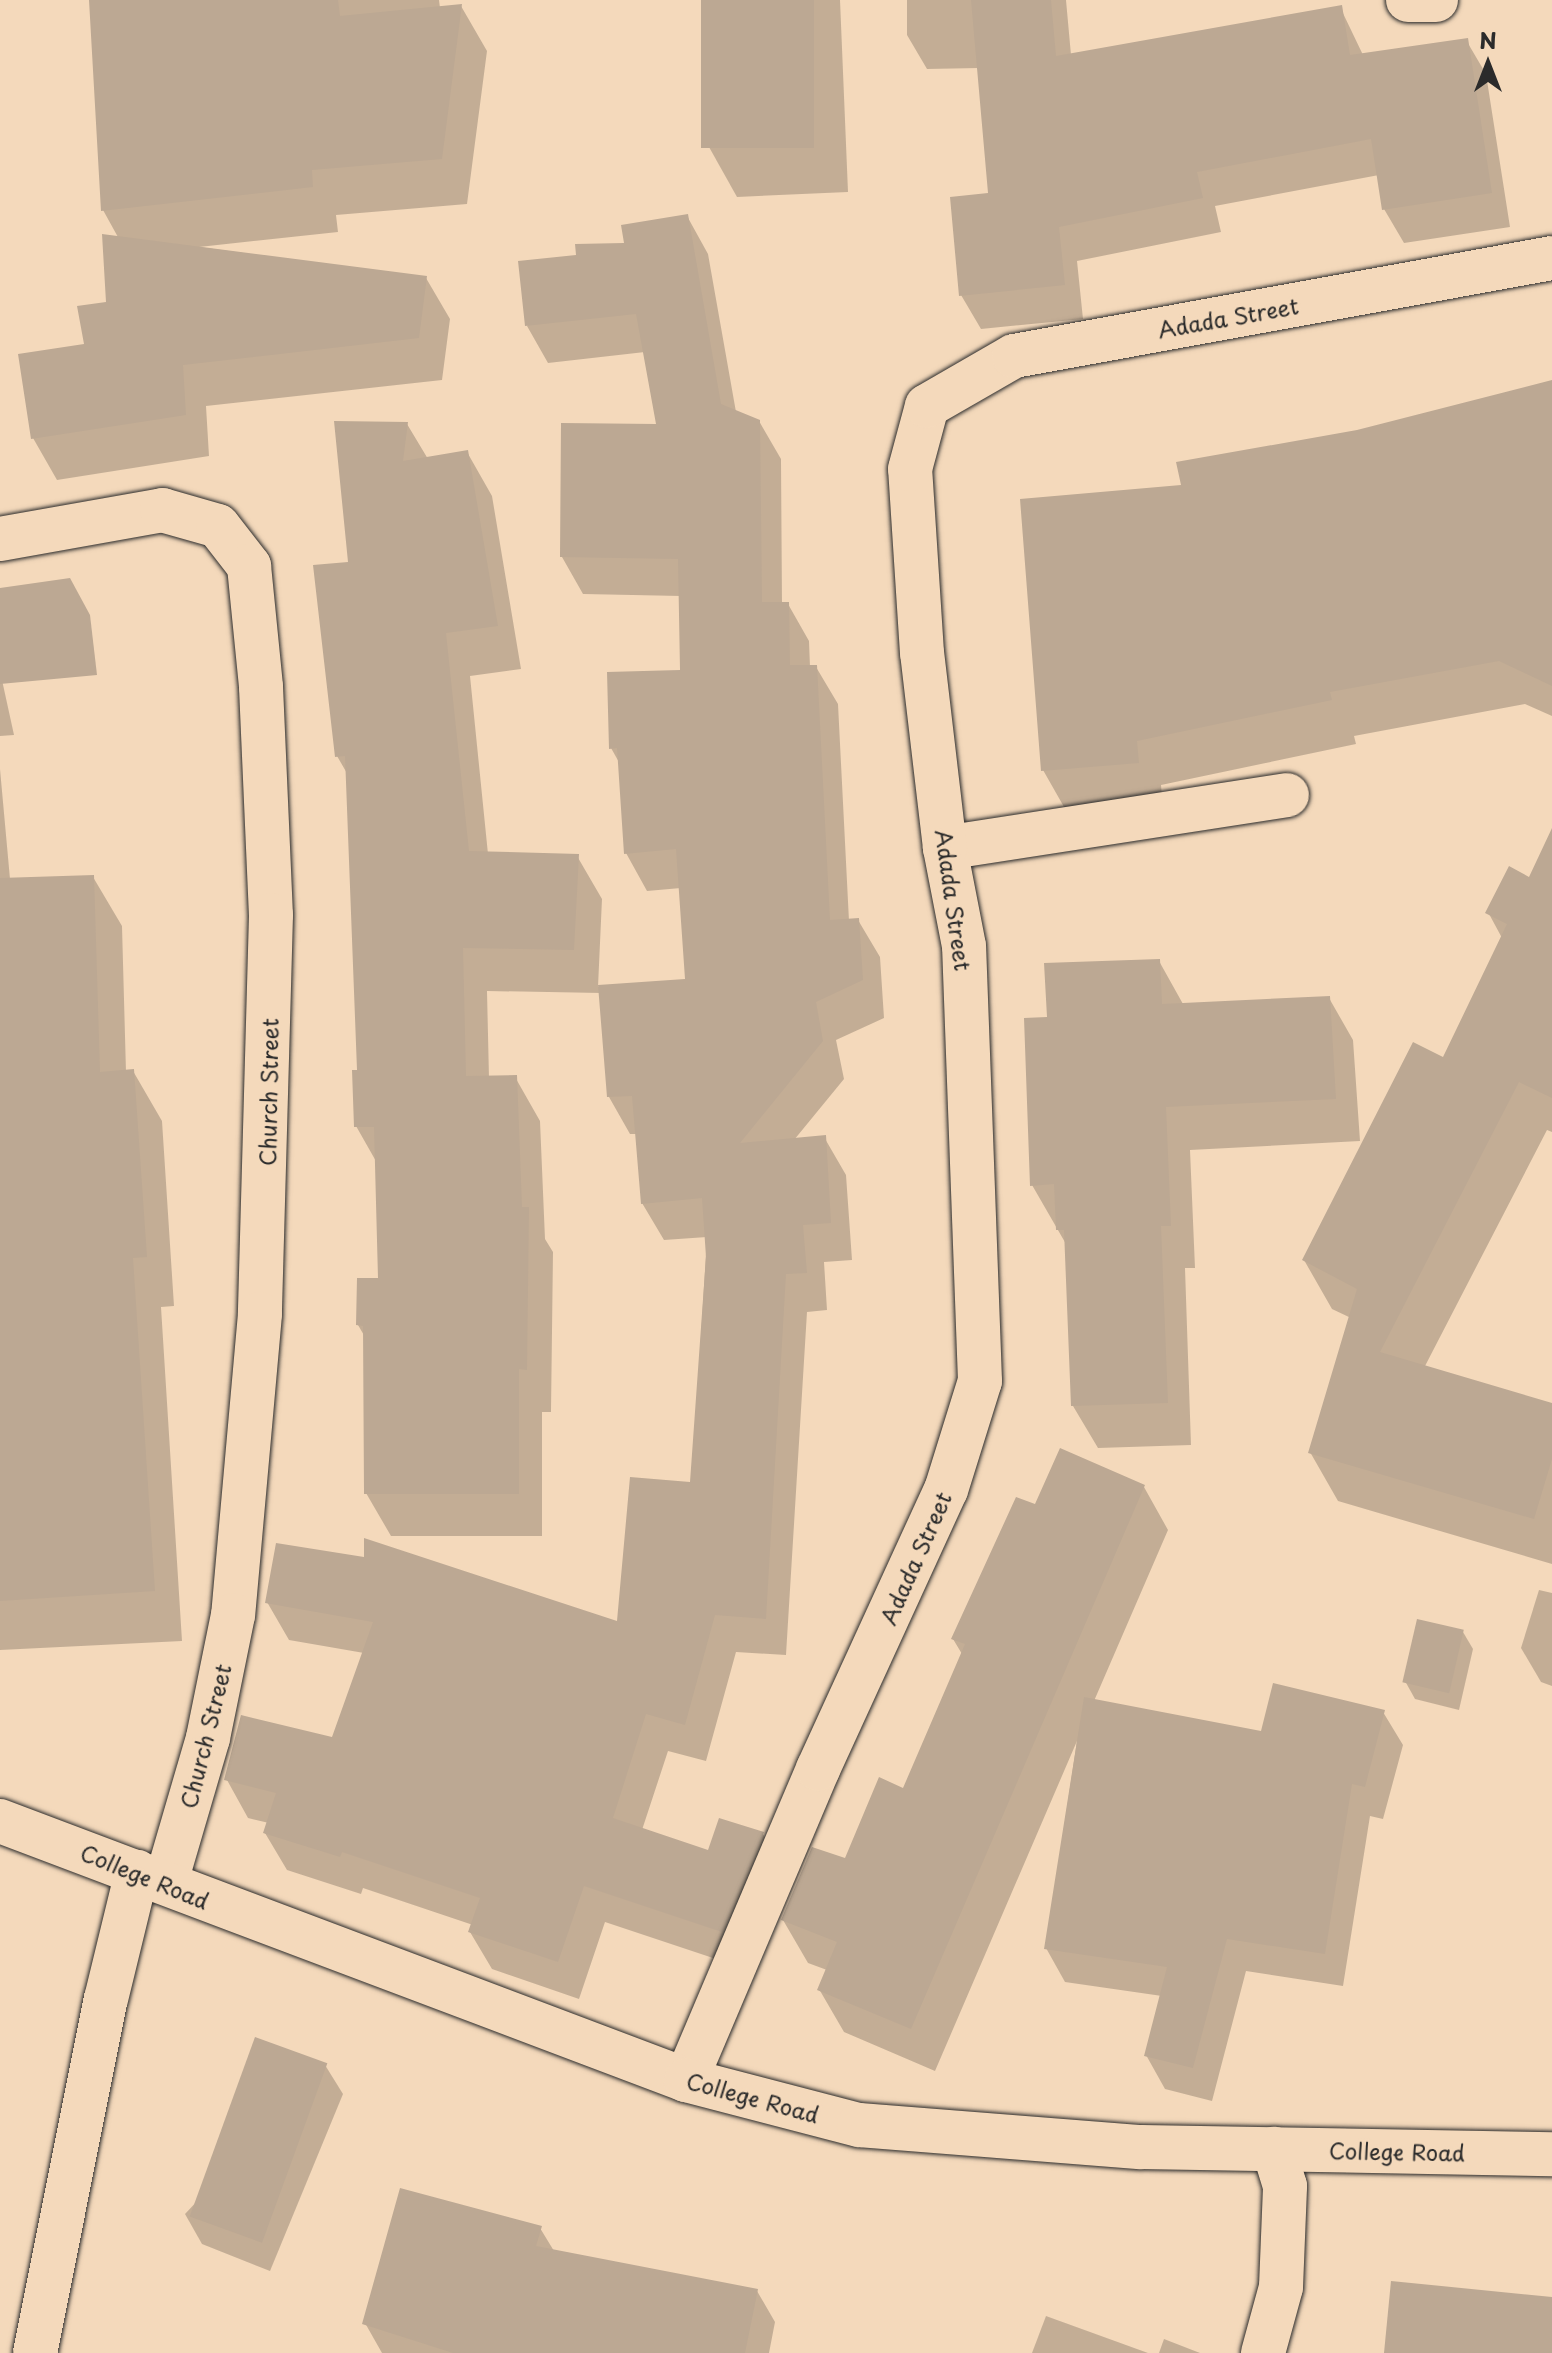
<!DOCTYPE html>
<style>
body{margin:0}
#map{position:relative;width:1552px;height:2353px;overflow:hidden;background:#f4d9bb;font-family:"Playpen Sans",sans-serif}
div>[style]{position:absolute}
.shadow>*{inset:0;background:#0003}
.building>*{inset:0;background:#bca893;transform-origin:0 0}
.roads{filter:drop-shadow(0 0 2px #2b2b2b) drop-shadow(0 0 2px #2b2b2b)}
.minor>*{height:44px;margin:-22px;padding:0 22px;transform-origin:22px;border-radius:22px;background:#f4d9bb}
.secondary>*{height:44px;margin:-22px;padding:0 22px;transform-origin:22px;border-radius:22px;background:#f4d9bb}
span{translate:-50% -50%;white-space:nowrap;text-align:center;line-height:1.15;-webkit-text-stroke:6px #f4d9bb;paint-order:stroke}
.street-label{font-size:22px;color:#2b2b2b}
.north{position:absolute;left:1448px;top:24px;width:80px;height:80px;-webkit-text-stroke:6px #f4d9bb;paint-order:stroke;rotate:0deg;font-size:22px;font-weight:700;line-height:32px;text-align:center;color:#2b2b2b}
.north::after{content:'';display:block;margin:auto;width:28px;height:36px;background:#2b2b2b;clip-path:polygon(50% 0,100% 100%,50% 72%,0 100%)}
</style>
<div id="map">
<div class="shadow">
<i style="clip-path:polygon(91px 0,439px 0,440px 8px,461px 6px,487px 51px,467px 204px,336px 215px,338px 232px,199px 247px,426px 278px,450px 319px,442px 380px,206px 406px,209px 456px,57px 480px,33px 438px,108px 304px,119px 239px,103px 210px)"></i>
<i style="clip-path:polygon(703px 0,840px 0,848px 192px,737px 197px,709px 147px)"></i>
<i style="clip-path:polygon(907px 0,1066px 0,1071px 55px,1340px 7px,1363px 55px,1466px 40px,1486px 74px,1510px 227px,1404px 243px,1384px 209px,1379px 175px,1215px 206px,1221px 232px,1077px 261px,1083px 319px,981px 329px,961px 295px,990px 195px,979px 68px,927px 69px,907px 35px)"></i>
<i style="clip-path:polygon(687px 216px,708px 254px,736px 412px,759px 421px,781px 459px,782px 604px,788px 604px,809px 641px,810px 667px,816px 667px,838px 704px,849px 921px,858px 920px,880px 957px,884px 1018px,836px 1040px,844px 1079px,794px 1140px,824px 1137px,846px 1175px,852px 1260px,824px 1262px,827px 1310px,807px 1312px,786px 1655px,736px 1652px,706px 1761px,668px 1751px,642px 1830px,709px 1853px,763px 1834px,784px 1871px,743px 1968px,605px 1922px,579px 1999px,492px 1969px,470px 1932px,473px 1925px,363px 1888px,361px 1894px,287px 1870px,265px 1833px,269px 1823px,248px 1818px,227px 1780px,333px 1740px,364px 1653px,289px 1640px,267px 1602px,618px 1624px,692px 1484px,707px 1237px,664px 1240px,642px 1203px,637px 1134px,630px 1134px,609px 1097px,601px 993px,487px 991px,489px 1078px,515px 1077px,540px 1121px,545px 1239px,553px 1252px,551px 1412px,542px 1412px,542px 1536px,391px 1536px,366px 1493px,365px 1337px,358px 1325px,381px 1280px,377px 1163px,356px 1126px,359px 1072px,348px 775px,337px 756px,351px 563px,407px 424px,428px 459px,467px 452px,492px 496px,521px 669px,470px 676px,488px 854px,577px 856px,602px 899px,598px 987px,687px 980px,681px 888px,647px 891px,626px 853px,620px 764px,611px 748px,682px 672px,681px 596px,583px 594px,562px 557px,658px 426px,645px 352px,548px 363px,527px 326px,578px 256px,626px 245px)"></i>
<i style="clip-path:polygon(1552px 383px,1552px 716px,1525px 704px,1354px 736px,1356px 744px,1161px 785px,1163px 807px,1068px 814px,1043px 770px,1183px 487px,1358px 432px)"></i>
<i style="clip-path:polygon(0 671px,14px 735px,0 736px)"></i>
<i style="clip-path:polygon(0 769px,10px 879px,93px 877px,122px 926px,126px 1072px,133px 1071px,162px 1121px,174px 1306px,161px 1307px,182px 1641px,0 1650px)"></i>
<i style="clip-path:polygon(1552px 890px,1552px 1132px,1547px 1130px,1424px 1368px,1552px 1405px,1552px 1564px,1338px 1501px,1310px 1452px,1351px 1318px,1332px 1309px,1304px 1260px,1444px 1060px,1502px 938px,1488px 912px)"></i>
<i style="clip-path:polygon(1159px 961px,1183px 1004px,1329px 998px,1353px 1040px,1360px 1141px,1190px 1150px,1195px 1268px,1185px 1268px,1191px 1445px,1098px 1448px,1073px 1406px,1066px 1244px,1032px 1185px,1049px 1018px)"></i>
<i style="clip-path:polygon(1144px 1487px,1168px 1530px,1094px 1701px,1263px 1733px,1383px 1712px,1403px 1745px,1383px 1819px,1370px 1816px,1343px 1986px,1246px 1971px,1212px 2101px,1165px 2089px,1146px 2055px,1162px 1996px,1065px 1982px,1046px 1948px,1077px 1741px,935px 2071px,844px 2032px,819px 1989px,827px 1970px,808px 1963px,783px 1920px,846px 1860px,904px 1790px,962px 1654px,953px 1639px,1036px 1507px)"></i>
<i style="clip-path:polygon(1539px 1590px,1552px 1593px,1552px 1686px,1541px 1682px,1521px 1648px)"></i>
<i style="clip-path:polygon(1463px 1632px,1473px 1649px,1459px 1710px,1415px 1699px,1405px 1681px)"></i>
<i style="clip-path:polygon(325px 2065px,343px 2094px,270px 2271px,202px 2244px,185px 2214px)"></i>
<i style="clip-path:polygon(540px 2228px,554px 2251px,757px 2291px,775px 2322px,769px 2353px,382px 2353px,365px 2323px)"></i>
<i style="clip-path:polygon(1046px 2316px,1148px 2353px,1032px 2353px)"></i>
<i style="clip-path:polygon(1164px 2339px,1200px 2353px,1159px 2353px)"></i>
</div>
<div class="building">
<i style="clip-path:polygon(89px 0,338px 0,340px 16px,462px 4px,442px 159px,312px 170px,313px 187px,101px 211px)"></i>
<i style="left:701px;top:0;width:113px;height:148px"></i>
<i style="clip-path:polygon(971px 0,1051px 0,1056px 56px,1342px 5px,1350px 55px,1468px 38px,1492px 193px,1382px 210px,1371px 139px,1197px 172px,1203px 198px,1059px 227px,1065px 285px,959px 296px,950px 197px,988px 193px)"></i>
<i style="clip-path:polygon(688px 214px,721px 404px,760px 420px,762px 602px,789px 602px,790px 665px,817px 665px,830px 920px,859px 918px,863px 980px,816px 1002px,823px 1041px,740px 1143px,826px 1135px,831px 1223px,803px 1225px,807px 1273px,786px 1274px,766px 1619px,715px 1615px,685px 1725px,646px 1714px,613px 1818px,708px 1850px,719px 1818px,764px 1832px,722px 1932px,584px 1886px,558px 1962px,468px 1932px,480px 1898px,342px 1852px,340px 1857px,263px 1833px,276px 1793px,224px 1780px,241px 1715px,332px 1737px,373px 1622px,265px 1603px,276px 1543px,364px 1557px,364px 1538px,617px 1621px,630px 1477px,690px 1482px,706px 1257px,702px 1198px,641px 1204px,632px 1096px,607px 1097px,598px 985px,685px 979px,676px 849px,624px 854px,617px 748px,609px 749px,607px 672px,680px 670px,678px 559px,560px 557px,561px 423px,656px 424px,636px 314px,525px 326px,518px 261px,576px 255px,575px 244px,624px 243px,621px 225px)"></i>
<i style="clip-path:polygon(102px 234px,427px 276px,419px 338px,183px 365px,186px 415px,31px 439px,18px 354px,84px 344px,77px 306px,106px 302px)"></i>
<i style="clip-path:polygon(1552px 380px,1552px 686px,1499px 661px,1330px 692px,1332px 700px,1137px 741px,1139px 763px,1041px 771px,1020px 499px,1181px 485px,1176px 462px,1357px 430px)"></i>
<i style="clip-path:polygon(334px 421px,408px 422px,403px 461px,468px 450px,498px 626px,446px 633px,469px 851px,579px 854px,574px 950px,463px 948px,466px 1076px,517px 1075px,522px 1207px,529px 1207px,527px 1370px,519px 1369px,519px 1494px,364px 1494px,363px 1326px,356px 1325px,357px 1278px,378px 1278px,374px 1127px,354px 1127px,352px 1070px,357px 1070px,345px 756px,335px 757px,313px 565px,348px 562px)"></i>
<i style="clip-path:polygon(70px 578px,90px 615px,97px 675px,0 684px,0 588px)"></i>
<i style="clip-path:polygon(1552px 828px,1552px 1098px,1519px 1082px,1380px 1352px,1552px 1403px,1552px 1459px,1534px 1519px,1308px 1453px,1357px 1289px,1302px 1260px,1413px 1042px,1443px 1057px,1507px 924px,1485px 913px,1509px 866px,1529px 877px)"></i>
<i style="clip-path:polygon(94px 875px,100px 1072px,134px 1069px,147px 1257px,133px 1258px,155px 1591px,0 1601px,0 878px)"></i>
<i style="clip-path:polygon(1160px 959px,1162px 1004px,1330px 996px,1336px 1099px,1166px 1107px,1171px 1226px,1161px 1226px,1168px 1403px,1071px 1406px,1064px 1230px,1056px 1230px,1054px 1184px,1030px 1186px,1024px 1018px,1047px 1017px,1044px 963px)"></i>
<i style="clip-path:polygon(1060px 1448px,1145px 1485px,911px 2029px,817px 1990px,837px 1942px,781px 1920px,812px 1847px,845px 1858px,879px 1777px,903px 1788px,965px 1644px,951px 1639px,1016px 1497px,1035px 1504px)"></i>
<i style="left:1417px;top:1619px;width:48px;height:65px;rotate:13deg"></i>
<i style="clip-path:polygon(1273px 1683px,1385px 1710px,1365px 1787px,1352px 1784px,1325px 1954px,1227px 1939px,1193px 2068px,1144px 2056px,1167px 1967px,1044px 1949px,1084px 1697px,1261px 1731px)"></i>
<i style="left:255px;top:2037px;width:77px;height:191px;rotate:20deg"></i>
<i style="clip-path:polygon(400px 2188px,542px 2226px,536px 2246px,758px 2289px,745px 2353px,453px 2353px,362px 2324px)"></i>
<i style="clip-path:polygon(1391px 2281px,1552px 2297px,1552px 2353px,1384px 2353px)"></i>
</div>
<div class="roads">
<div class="minor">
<i style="left:1408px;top:0;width:28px"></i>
<i style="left:0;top:539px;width:165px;rotate:-10.1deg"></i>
<i style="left:162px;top:510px;width:58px;rotate:15.9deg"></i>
<i style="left:218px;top:526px;width:51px;rotate:52.2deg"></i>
<i style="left:249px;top:566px;width:122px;rotate:84.3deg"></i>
<i style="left:261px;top:687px;width:228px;rotate:87.5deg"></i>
<i style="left:271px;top:915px;width:399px;rotate:91.6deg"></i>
<i style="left:260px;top:1314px;width:302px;rotate:95.1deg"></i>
<i style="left:233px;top:1615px;width:126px;rotate:101.5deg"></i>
<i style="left:208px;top:1738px;width:150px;rotate:106.3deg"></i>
<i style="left:945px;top:848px;width:346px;rotate:-8.8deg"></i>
<i style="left:686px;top:2080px;width:338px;rotate:-67deg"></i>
<i style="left:818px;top:1769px;width:307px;rotate:-65.4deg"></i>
<i style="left:946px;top:1490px;width:114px;rotate:-72.7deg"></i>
<i style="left:980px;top:1381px;width:435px;rotate:-92.1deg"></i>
<i style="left:964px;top:946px;width:100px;rotate:-101deg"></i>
<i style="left:945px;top:848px;width:196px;rotate:-96.7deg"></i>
<i style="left:922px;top:653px;width:184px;rotate:-93.7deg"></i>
<i style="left:910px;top:469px;width:65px;rotate:-74.9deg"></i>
<i style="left:927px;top:406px;width:100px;rotate:-29.9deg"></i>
<i style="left:1014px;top:356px;width:547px;rotate:-10.32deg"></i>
<i style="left:35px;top:2353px;width:361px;rotate:-78.7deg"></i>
<i style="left:106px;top:1999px;width:131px;rotate:-76.3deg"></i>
<i style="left:1263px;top:2353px;width:68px;rotate:-74.7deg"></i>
<i style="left:1281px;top:2287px;width:101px;rotate:-87.7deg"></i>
<i style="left:1285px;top:2186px;width:39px;rotate:-107deg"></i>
</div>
<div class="secondary">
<i style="left:0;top:1821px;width:733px;rotate:20.68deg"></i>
<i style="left:686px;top:2080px;width:179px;rotate:14.6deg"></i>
<i style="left:859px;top:2125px;width:283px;rotate:4.5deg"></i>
<i style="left:1141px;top:2147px;width:411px;rotate:1deg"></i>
</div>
</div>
<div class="street-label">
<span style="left:1228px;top:317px;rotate:-10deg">Adada Street</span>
<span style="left:954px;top:900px;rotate:82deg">Adada Street</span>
<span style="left:268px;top:1092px;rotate:-89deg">Church Street</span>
<span style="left:915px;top:1558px;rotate:-66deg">Adada Street</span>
<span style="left:205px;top:1736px;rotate:-76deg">Church Street</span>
<span style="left:145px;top:1876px;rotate:22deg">College Road</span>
<span style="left:753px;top:2097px;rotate:15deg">College Road</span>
<span style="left:1397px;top:2151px;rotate:1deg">College Road</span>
</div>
<div class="north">N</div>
</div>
